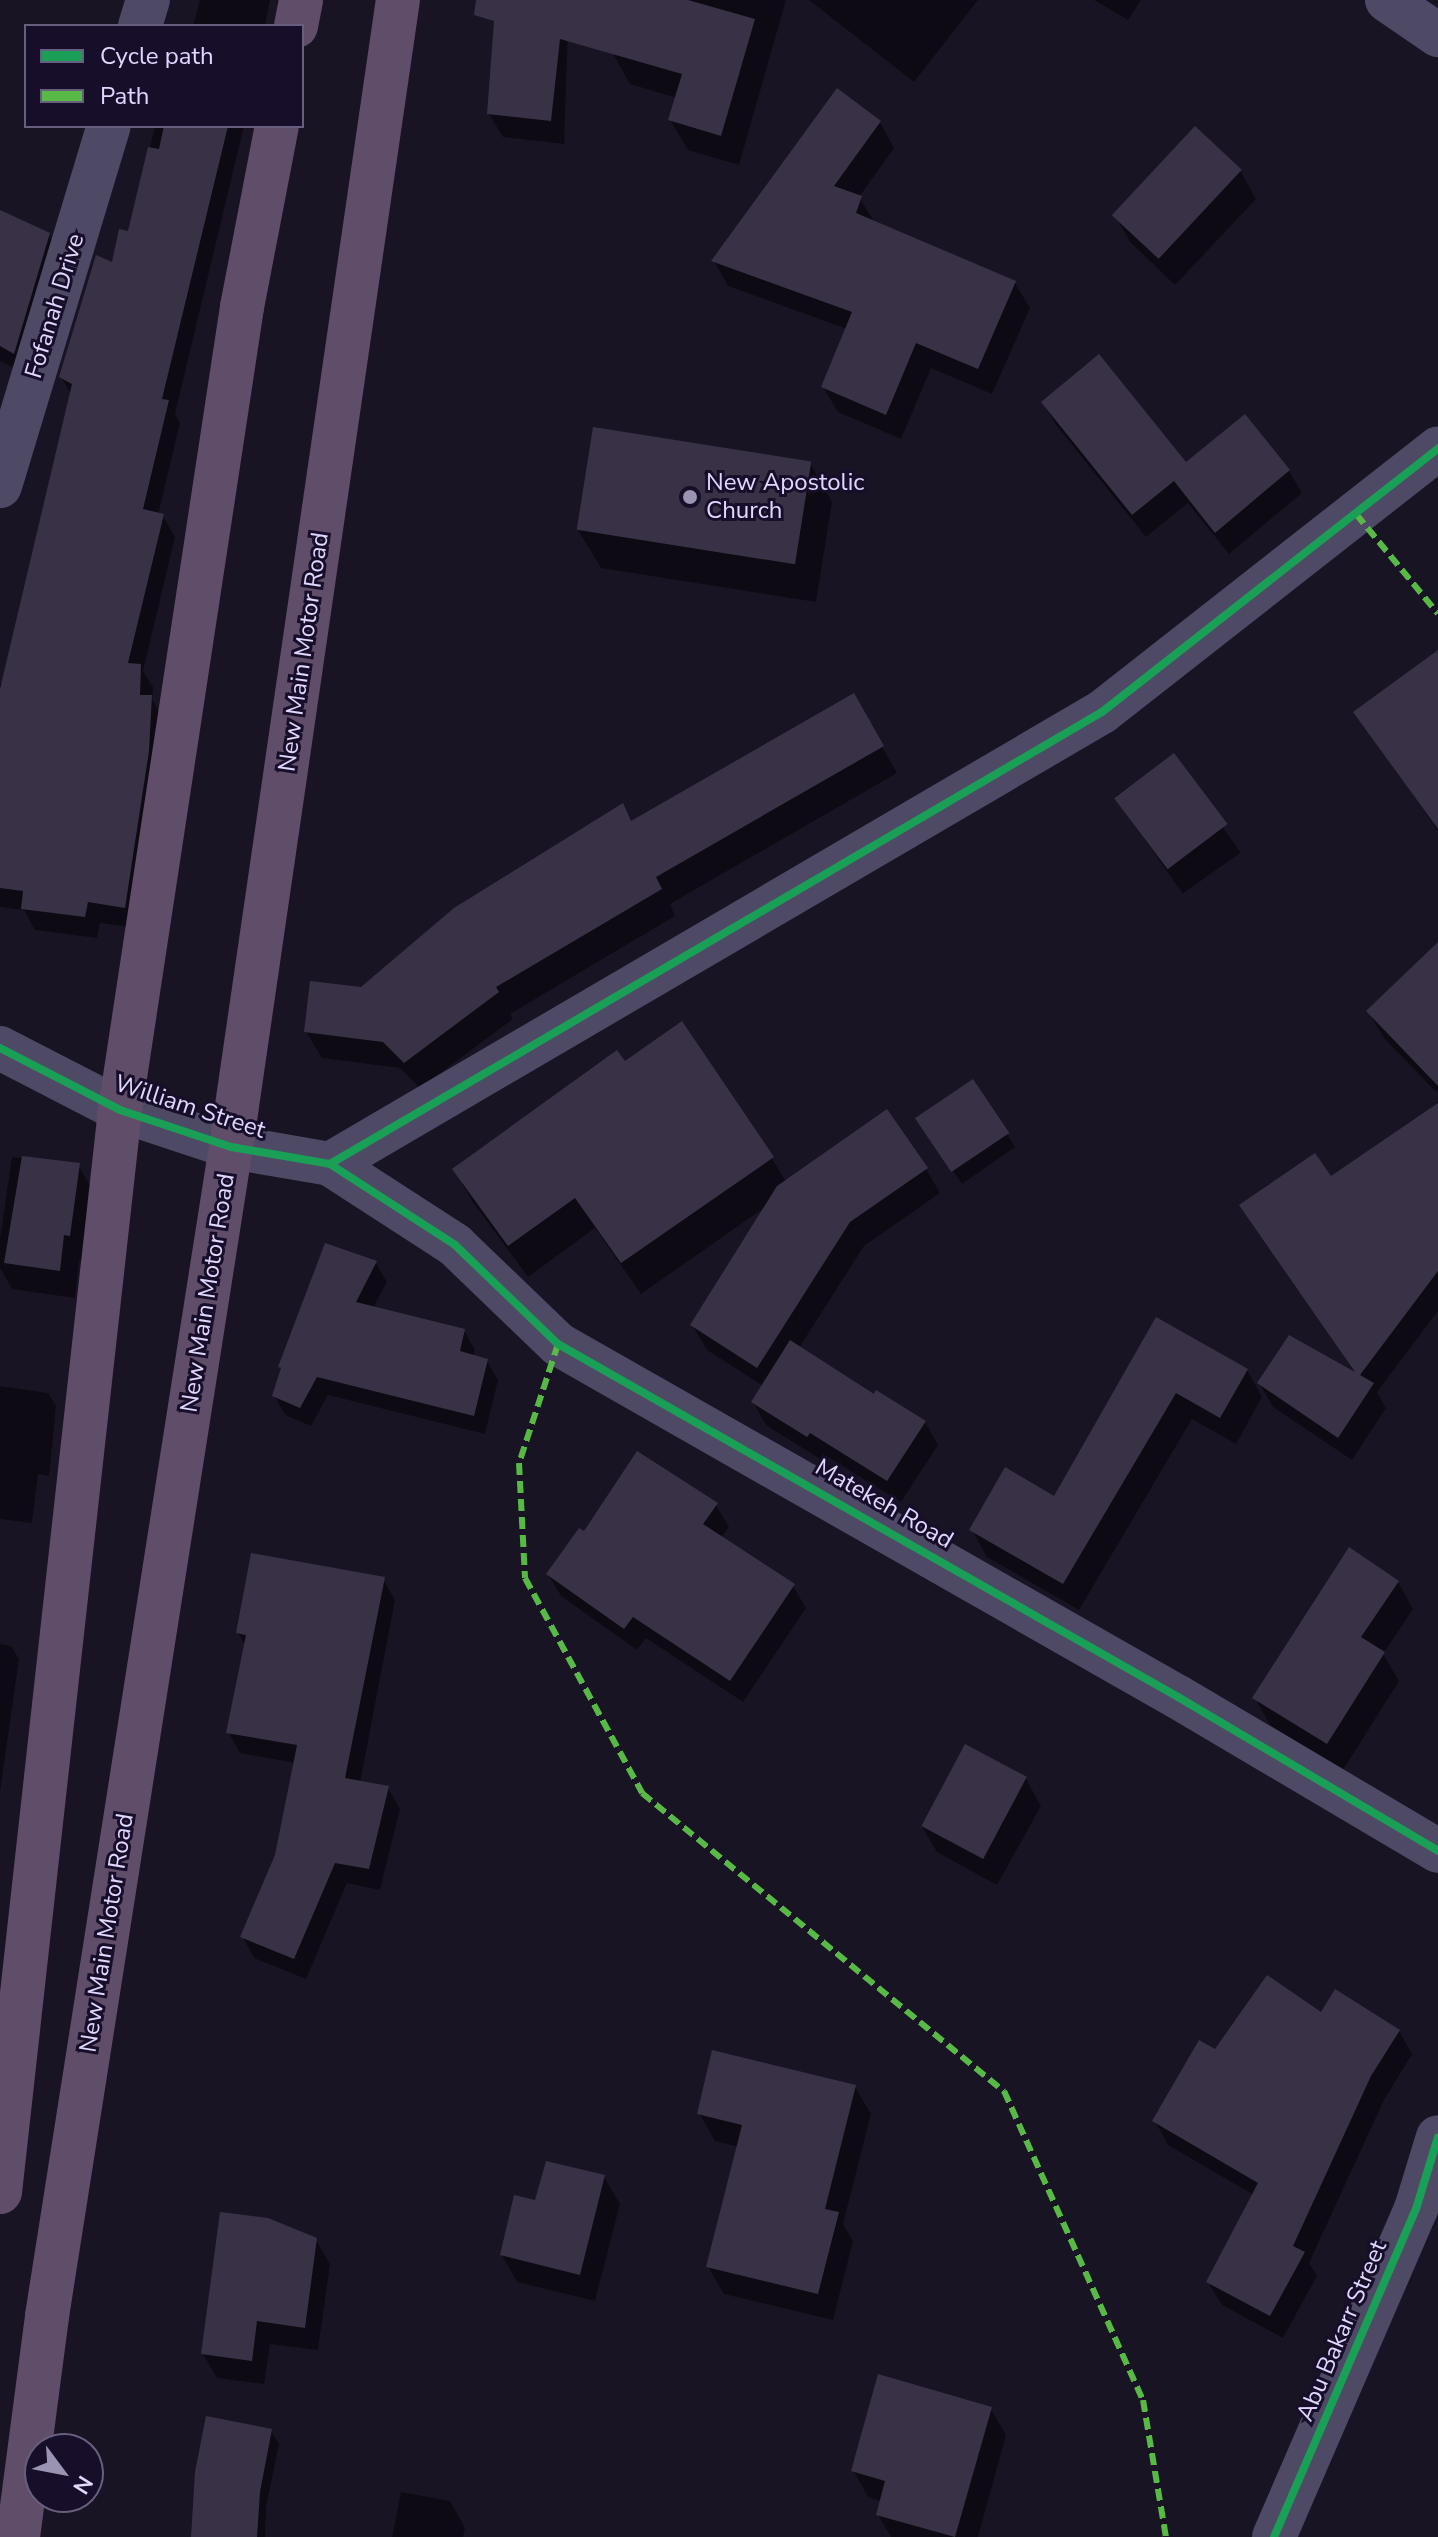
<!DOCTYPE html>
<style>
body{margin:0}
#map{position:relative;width:1438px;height:2537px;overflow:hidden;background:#191424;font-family:"Nunito Sans",sans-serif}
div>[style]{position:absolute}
.shadow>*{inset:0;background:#0007;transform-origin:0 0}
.building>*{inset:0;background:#393246;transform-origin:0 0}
.minor>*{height:44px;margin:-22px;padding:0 22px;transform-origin:22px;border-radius:22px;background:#4e4965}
.tertiary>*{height:44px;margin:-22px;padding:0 22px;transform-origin:22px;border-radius:22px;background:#4e4965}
.trunk>*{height:44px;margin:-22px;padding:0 22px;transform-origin:22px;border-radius:22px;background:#604d6a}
.quiet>*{height:6px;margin-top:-3px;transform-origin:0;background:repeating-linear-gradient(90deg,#58b947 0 12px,transparent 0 18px)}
.cycleway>*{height:8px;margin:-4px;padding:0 4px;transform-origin:4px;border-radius:4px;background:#1a9f57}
.dots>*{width:22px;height:22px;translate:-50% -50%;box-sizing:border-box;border:4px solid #170e2a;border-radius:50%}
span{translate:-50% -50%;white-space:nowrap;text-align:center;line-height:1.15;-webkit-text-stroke:6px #170e2a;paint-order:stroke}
.street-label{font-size:24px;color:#e1d7ff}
.poi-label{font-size:24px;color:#e1d7ff}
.left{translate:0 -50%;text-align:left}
.legend{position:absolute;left:24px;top:24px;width:280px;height:104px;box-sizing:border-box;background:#170e2a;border:2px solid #685e7f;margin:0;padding:10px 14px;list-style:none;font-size:24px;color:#e1d7ff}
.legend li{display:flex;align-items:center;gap:16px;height:40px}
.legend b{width:40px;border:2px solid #685e7f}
.north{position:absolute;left:24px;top:2433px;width:80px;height:80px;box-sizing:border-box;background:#170e2a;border:2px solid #685e7f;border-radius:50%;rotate:122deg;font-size:22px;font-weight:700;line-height:32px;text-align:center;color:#e1d7ff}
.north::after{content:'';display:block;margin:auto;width:28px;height:36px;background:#9b93b2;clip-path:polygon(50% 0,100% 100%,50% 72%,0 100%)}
</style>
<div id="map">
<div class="shadow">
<i style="clip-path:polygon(200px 0,270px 0,265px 26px,193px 26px)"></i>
<i style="clip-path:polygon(496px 0,569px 0,564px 144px,503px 137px,489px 114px)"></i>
<i style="clip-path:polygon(629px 0,786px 0,739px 165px,688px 150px,670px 120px,677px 98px,630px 84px,613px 54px)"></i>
<i style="clip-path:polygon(809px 0,978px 0,914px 82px)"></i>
<i style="clip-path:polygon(1094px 0,1141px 0,1128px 20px)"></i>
<i style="clip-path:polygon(880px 122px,894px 148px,859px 197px,875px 223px,1015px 283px,1030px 308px,992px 394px,931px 368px,901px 439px,838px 412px,823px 387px,847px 329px,728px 286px,714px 261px)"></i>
<i style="clip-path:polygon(155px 126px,244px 126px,175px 414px,180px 423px,158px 515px,163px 516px,175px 537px,143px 671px,153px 687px,152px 699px,163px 719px,137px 928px,100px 923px,97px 938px,35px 930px,24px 910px,0 907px,0 683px,3px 684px,71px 394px,61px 377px,129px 234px)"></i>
<i style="clip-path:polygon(1196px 129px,1241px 172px,1256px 199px,1175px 285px,1130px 242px,1115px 215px)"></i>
<i style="clip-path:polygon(0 212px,49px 235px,62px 257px,26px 374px,0 361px)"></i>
<i style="clip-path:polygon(1043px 402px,1185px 465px,1289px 471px,1302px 493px,1229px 554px,1188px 503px,1146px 537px,1056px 425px)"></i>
<i style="clip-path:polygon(810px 463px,832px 502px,816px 602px,601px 568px,578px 530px)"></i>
<i style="clip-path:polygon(1438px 653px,1438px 831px,1356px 712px)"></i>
<i style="clip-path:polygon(853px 696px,897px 773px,670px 904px,675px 916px,510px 1014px,513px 1019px,420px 1088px,400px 1068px,322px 1058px,306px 1032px,362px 989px,632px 823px)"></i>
<i style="left:1173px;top:756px;width:118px;height:71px;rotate:55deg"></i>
<i style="clip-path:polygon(1438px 989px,1438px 1090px,1436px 1092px,1384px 1038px,1368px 1011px)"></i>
<i style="clip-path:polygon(624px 1064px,772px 1158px,786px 1182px,926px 1169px,940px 1193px,864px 1246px,799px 1348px,874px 1397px,925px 1422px,938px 1445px,901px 1502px,823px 1454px,820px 1459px,766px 1425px,753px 1402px,763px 1386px,707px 1350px,692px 1325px,767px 1206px,641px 1294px,595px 1228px,528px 1277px,472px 1201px,454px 1169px)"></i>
<i style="clip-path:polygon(926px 1132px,1007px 1134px,1015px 1147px,962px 1184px)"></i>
<i style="clip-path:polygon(12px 1157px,78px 1165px,94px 1192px,85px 1263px,79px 1261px,75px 1298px,12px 1289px,0 1268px,0 1238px)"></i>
<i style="clip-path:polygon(1438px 1251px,1438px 1311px,1377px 1392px,1386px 1408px,1352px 1460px,1273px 1407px,1259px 1383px,1357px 1376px,1278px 1257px)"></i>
<i style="clip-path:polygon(376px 1263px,387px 1282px,373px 1308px,464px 1331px,475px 1350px,473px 1357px,487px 1361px,498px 1380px,485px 1434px,328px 1395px,311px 1426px,285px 1415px,274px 1395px,282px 1371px,280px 1367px)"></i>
<i style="clip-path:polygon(1157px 1320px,1247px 1370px,1262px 1397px,1236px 1444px,1192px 1419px,1079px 1610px,987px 1557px,972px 1530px,1055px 1498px)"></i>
<i style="clip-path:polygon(0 1386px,48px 1393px,56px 1406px,49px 1476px,38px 1474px,32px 1523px,0 1519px)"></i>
<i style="clip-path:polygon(716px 1505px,729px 1527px,721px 1538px,793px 1586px,806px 1608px,743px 1702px,646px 1638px,637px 1650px,561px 1596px,548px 1574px,584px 1534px)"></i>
<i style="clip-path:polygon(383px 1579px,395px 1600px,360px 1783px,388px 1788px,400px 1809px,380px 1890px,347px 1883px,306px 1979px,254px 1958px,242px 1936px,276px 1855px,295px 1763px,240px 1753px,228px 1732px,246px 1646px,238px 1633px)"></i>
<i style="clip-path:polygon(1398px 1582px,1413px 1609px,1383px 1654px,1399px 1681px,1343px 1770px,1270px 1725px,1255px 1698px)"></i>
<i style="clip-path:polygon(0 1644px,11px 1646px,19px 1659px,0 1792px)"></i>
<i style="clip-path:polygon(1026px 1779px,1041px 1806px,997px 1885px,937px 1852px,921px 1825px)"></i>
<i style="clip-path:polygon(1321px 2015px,1399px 2031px,1412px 2054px,1384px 2100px,1309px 2263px,1317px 2276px,1283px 2338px,1222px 2305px,1208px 2282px,1254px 2195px,1168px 2145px,1155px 2121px,1216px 2052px)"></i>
<i style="clip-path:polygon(855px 2087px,871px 2114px,843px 2224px,853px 2241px,833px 2320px,724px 2294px,708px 2267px,739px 2147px,715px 2141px,699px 2113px)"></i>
<i style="clip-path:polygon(604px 2177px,620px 2204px,595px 2301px,517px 2282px,502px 2255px,537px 2203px)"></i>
<i style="clip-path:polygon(316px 2240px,330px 2264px,318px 2350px,270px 2344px,264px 2384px,217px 2378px,203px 2354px)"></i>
<i style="clip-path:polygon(990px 2408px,1006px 2435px,978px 2537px,891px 2537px,878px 2515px,881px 2501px,868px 2497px,853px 2470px)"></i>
<i style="clip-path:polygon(271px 2431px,279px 2444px,266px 2507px,265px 2537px,193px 2537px)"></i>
<i style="clip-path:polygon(401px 2492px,450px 2501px,465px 2528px,463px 2537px,392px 2537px)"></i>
</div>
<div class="building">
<i style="clip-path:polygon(476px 0,688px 0,755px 19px,721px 136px,668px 120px,682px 74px,560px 39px,551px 121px,487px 114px,494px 21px,474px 15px)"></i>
<i style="clip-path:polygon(837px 88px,881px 121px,834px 186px,862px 196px,856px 213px,1016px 281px,978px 369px,916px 343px,886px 415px,821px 387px,852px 312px,711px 261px)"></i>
<i style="clip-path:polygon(164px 126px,228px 126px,162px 399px,169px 400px,143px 509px,164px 514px,128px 663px,141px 664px,140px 695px,152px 695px,149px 751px,125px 908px,88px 902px,85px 917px,21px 909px,23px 891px,0 888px,0 689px,72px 384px,59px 377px,96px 255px,112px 262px,119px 229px,128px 231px,148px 147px,159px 149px)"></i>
<i style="left:1195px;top:126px;width:64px;height:122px;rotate:43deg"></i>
<i style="clip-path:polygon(0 210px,50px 233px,14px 354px,0 346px)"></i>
<i style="clip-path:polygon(1099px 354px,1186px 462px,1245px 414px,1290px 470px,1215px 533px,1174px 481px,1132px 515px,1041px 402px)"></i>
<i style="left:593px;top:427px;width:221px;height:104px;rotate:9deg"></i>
<i style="clip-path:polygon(1438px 650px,1438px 829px,1353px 712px)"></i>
<i style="clip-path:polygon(854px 693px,884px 746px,656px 877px,662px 889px,496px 987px,499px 992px,404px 1063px,383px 1042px,304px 1032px,310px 981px,361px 987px,454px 908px,623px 803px,631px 821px)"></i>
<i style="left:1174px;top:753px;width:89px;height:75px;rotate:53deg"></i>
<i style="clip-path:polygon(1438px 942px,1438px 1086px,1366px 1011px)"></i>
<i style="clip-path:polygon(682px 1021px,774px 1157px,621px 1263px,575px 1198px,508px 1246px,452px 1169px,617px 1050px,625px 1061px)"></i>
<i style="left:973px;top:1079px;width:65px;height:70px;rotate:56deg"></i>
<i style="clip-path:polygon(1438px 1103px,1438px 1271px,1360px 1375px,1374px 1383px,1338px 1438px,1257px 1383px,1289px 1335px,1355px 1372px,1239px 1205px,1315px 1153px,1331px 1176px)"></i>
<i style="clip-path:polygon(887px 1109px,928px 1168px,850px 1222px,757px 1368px,690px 1325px,777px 1186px)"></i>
<i style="clip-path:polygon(22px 1156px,80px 1163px,70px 1236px,64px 1235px,60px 1271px,4px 1263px)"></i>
<i style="clip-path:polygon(325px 1243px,377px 1261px,356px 1302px,465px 1329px,460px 1351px,488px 1359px,474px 1416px,317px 1377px,300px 1408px,272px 1396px,281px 1368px,278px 1367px)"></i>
<i style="clip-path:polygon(1156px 1317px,1248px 1369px,1220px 1418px,1176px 1393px,1063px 1584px,969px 1530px,1005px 1467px,1054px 1496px)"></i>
<i style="clip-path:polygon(790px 1340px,874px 1394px,876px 1390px,926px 1421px,887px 1481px,810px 1433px,807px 1437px,751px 1402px)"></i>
<i style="clip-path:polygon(637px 1451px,718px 1503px,703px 1524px,795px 1584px,730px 1681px,633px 1617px,624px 1629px,546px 1574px,579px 1528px,584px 1531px)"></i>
<i style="clip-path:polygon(1349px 1547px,1399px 1581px,1361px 1637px,1385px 1652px,1327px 1744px,1252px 1698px)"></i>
<i style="clip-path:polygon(251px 1553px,385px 1577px,345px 1778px,389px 1786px,369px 1869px,335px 1863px,294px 1959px,240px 1937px,275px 1855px,297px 1745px,226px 1733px,246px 1635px,236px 1633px)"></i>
<i style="left:965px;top:1744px;width:70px;height:93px;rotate:28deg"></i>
<i style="clip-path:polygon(1267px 1975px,1321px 2012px,1335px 1989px,1400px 2030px,1371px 2076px,1293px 2246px,1305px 2252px,1270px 2316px,1206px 2282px,1258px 2183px,1152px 2121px,1199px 2040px,1215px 2049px)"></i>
<i style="clip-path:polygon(712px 2050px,856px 2085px,825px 2209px,839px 2212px,818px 2294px,706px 2267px,742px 2125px,697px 2114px)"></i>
<i style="clip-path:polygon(546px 2161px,605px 2175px,580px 2275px,500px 2255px,514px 2195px,535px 2200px)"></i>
<i style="clip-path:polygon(220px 2212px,268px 2218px,317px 2238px,305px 2328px,257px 2321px,252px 2361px,201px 2354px)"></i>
<i style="clip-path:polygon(878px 2374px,992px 2407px,955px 2537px,876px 2515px,885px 2481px,851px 2471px)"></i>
<i style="clip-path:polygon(206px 2416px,272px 2429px,260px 2492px,257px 2537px,191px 2537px,195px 2472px)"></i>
</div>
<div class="minor">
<i style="left:1387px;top:0;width:62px;rotate:34.5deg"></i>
<i style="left:0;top:1048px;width:135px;rotate:27.3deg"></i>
</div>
<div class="tertiary">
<i style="left:140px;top:26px;width:27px;rotate:-73deg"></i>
<i style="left:0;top:486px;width:376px;rotate:-73.2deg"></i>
<i style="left:120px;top:1110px;width:117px;rotate:18.4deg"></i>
<i style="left:231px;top:1147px;width:100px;rotate:9.7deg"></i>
<i style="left:330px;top:1164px;width:149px;rotate:32.9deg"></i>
<i style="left:455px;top:1245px;width:143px;rotate:43.9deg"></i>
<i style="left:558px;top:1344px;width:713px;rotate:29.66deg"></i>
<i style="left:1178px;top:1697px;width:302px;rotate:30.6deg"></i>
<i style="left:330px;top:1164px;width:895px;rotate:-30.35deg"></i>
<i style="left:1102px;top:712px;width:427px;rotate:-38.1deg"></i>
<i style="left:1274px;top:2537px;width:357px;rotate:-66.6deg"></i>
<i style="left:1416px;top:2209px;width:75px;rotate:-73deg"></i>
</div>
<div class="trunk">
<i style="left:296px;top:26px;width:26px;rotate:-79deg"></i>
<i style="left:0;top:2192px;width:1089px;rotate:-83.67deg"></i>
<i style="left:120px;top:1110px;width:812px;rotate:-81.36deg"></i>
<i style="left:242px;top:307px;width:184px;rotate:-79.1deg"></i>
<i style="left:18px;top:2537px;width:223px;rotate:-82.5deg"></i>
<i style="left:47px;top:2316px;width:1183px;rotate:-81.06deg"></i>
<i style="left:231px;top:1147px;width:1159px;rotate:-81.72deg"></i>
</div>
<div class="quiet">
<i style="left:1356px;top:514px;width:129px;rotate:50.6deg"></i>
<i style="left:558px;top:1344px;width:125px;rotate:108.1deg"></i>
<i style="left:519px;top:1463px;width:115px;rotate:87deg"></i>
<i style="left:525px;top:1578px;width:245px;rotate:61.4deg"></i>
<i style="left:642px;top:1793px;width:469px;rotate:39.5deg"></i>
<i style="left:1004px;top:2091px;width:339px;rotate:65.8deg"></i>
<i style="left:1143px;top:2400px;width:139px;rotate:80.5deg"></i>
</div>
<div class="cycleway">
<i style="left:0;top:1048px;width:135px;rotate:27.3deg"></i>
<i style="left:120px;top:1110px;width:117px;rotate:18.4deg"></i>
<i style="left:231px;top:1147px;width:100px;rotate:9.7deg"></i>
<i style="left:330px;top:1164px;width:149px;rotate:32.9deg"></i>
<i style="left:455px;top:1245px;width:143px;rotate:43.9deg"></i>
<i style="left:558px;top:1344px;width:713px;rotate:29.66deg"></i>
<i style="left:1178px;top:1697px;width:302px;rotate:30.6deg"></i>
<i style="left:330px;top:1164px;width:895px;rotate:-30.35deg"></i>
<i style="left:1102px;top:712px;width:427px;rotate:-38.1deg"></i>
<i style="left:1274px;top:2537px;width:357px;rotate:-66.6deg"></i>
<i style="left:1416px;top:2209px;width:75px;rotate:-73deg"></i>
</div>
<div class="dots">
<i style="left:690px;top:497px;background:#9b93b2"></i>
</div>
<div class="street-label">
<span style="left:55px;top:306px;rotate:-73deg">Fofanah Drive</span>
<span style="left:304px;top:652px;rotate:-82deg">New Main Motor Road</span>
<span style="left:190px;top:1107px;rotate:18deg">William Street</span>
<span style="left:208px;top:1293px;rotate:-81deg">New Main Motor Road</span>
<span style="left:884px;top:1504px;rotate:30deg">Matekeh Road</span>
<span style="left:107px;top:1933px;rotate:-81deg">New Main Motor Road</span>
<span style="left:1342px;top:2331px;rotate:-67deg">Abu Bakarr Street</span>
</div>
<div class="poi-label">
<span class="left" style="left:706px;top:497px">New Apostolic<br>Church</span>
</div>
<ul class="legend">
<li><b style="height:10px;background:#1a9f57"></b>Cycle path</li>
<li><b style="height:10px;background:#58b947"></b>Path</li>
</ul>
<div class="north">N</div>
</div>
